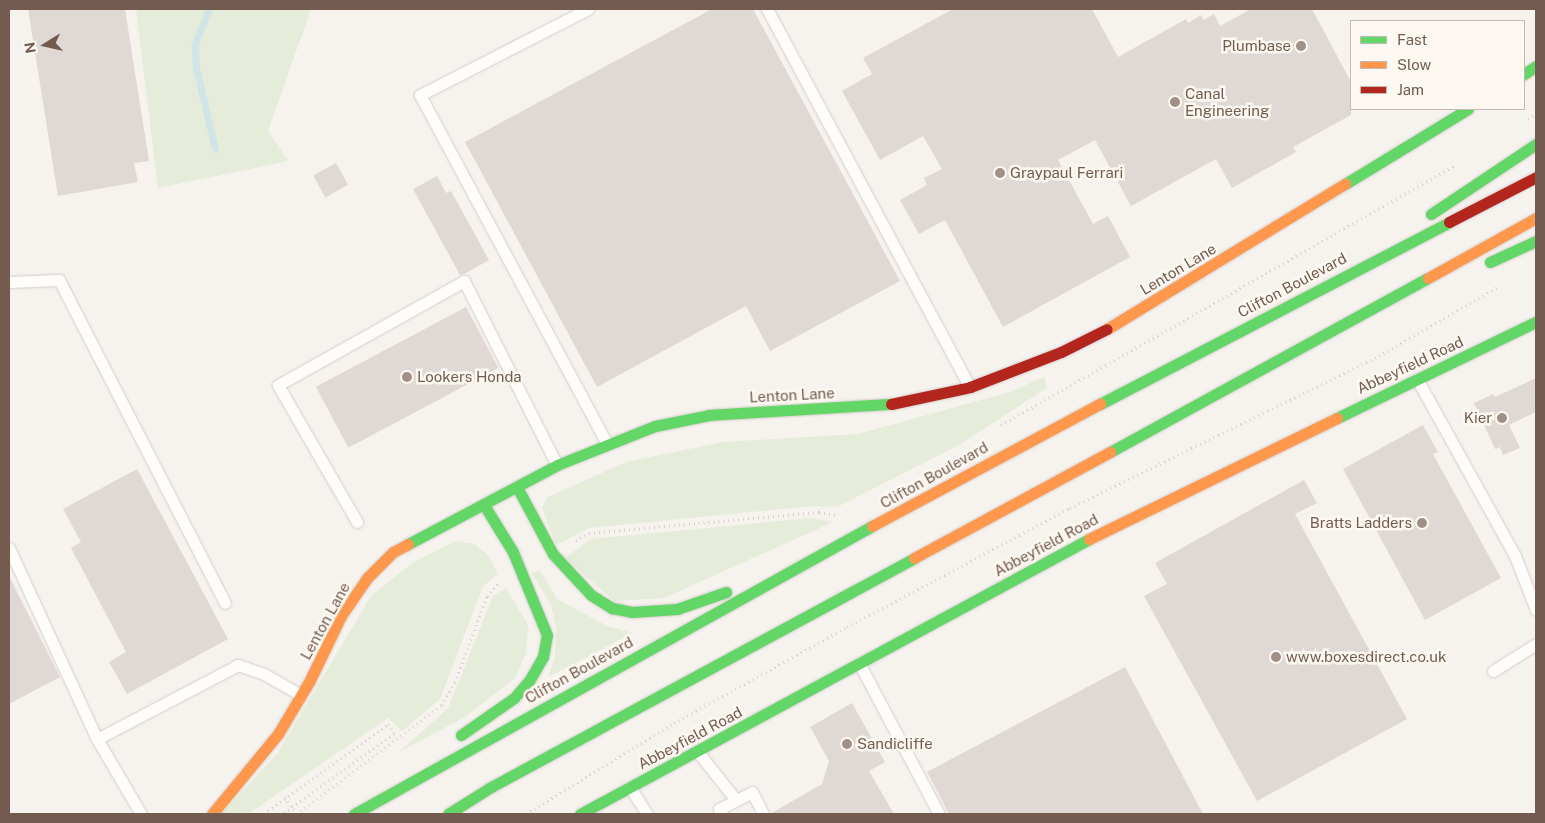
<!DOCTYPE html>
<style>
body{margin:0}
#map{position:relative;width:1545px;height:823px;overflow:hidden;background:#f6f2ee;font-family:"Public Sans",sans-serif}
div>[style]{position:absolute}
.green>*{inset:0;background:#e5ecda}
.stream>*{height:7px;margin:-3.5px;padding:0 3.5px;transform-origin:3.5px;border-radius:3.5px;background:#d1e5e6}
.building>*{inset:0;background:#e0d8d4;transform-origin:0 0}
.path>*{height:3px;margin-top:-1.5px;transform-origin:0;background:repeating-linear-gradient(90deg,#d7d1cd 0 1px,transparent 0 5px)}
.roads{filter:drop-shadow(0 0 1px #d4cec9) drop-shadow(0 0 1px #d4cec9)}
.lane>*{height:11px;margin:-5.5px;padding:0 5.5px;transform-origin:5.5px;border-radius:5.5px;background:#fefdfc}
.fast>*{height:11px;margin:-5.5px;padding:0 5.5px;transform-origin:5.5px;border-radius:5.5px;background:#63d668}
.slow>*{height:11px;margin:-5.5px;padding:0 5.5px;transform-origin:5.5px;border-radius:5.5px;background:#ff974d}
.jam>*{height:11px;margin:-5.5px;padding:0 5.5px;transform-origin:5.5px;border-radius:5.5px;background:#b3261e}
.dots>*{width:14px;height:14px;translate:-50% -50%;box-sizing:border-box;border:2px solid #fdf8f1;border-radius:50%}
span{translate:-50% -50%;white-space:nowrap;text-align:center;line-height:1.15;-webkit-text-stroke:5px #fdf8f1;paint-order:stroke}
.poi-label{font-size:15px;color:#735b50}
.right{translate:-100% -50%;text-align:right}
.left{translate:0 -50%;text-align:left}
.street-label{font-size:15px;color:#735b50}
.frame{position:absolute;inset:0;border:10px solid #735b50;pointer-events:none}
.legend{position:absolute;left:1350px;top:20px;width:175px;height:90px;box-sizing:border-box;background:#fdf8f1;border:1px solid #c6b9b1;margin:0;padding:6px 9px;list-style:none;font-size:15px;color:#735b50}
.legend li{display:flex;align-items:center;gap:10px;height:25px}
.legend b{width:25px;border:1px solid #c6b9b1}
.north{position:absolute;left:20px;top:20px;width:50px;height:50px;-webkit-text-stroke:4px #fdf8f1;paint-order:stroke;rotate:260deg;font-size:14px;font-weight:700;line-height:20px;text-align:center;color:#735b50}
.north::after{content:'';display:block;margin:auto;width:18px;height:22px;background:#735b50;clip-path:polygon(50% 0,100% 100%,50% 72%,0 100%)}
</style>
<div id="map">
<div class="green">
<i style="clip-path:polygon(136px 9px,311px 9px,268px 131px,288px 161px,158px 188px)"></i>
<i style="clip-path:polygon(1044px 377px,1047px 388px,959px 445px,837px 507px,813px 506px,589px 528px,556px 545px,542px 508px,548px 497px,626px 462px,723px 442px,858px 434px,1010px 392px)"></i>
<i style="clip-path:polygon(810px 518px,833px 522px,664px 598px,614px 601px,565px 558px,591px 539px)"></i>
<i style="clip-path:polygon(456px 541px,475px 544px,487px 554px,498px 574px,483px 586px,440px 699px,402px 731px,388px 718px,248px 814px,221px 814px,277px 754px,371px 596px,412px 563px)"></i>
<i style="clip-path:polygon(540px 570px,557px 599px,607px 626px,633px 633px,548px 677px,555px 657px,556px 627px,551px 605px,532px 574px)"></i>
<i style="clip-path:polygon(506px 588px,528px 625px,526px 653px,515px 678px,465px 717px,399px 752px,448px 708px,493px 596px)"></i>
</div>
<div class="stream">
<i style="left:209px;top:9px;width:38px;rotate:112deg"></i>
<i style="left:195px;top:44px;width:24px;rotate:88deg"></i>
<i style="left:196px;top:68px;width:83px;rotate:76.8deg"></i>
</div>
<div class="building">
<i style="clip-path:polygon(28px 9px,125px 9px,149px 161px,134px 163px,138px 182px,58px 196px)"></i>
<i style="clip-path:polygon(712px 9px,753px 9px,900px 281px,770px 351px,746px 306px,597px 387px,465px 142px)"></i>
<i style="clip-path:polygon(953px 9px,1092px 9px,1118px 57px,1186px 19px,1188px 23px,1201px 15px,1204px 20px,1214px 14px,1220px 26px,1251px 9px,1312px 9px,1351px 82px,1351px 115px,1293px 147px,1296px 152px,1232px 188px,1216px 159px,1131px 206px,1095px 140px,1058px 160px,1093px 224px,1108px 216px,1130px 257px,1003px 327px,945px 220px,919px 234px,900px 200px,927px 185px,924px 178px,942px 169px,923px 136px,880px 160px,842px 91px,872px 74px,863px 58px)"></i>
<i style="left:336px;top:163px;width:25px;height:26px;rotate:61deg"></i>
<i style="clip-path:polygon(437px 176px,446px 193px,451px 191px,489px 260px,464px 274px,460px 275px,413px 189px)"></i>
<i style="left:466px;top:307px;width:69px;height:170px;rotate:62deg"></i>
<i style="clip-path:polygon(1536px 378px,1536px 412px,1509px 425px,1520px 448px,1503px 455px,1500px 447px,1495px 449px,1474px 403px,1493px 394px,1495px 397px)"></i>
<i style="clip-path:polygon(1423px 425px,1438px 452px,1433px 454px,1501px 578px,1425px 620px,1343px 469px)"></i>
<i style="clip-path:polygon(137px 469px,228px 639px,127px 694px,109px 662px,126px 652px,71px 548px,81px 542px,63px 509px)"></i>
<i style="clip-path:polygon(1304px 480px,1317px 503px,1295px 514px,1407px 719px,1257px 801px,1144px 596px,1167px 584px,1155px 563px)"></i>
<i style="clip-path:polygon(9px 576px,60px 677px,9px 704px)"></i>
<i style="clip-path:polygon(1125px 667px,1203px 814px,949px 814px,927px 772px)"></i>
<i style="clip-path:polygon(852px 703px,885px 762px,869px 771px,894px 814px,770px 814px,822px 784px,829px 761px,810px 727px)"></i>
</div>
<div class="path">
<i style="left:1528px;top:119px;width:9px;rotate:-32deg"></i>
<i style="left:1001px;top:425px;width:523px;rotate:-29.8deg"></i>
<i style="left:576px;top:541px;width:15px;rotate:-32deg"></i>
<i style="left:589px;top:533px;width:231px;rotate:-5.2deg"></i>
<i style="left:819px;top:512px;width:20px;rotate:9deg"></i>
<i style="left:285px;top:797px;width:20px;rotate:57deg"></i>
<i style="left:264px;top:814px;width:153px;rotate:-36deg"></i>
<i style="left:388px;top:724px;width:11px;rotate:56deg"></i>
<i style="left:394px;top:733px;width:137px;rotate:143.9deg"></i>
<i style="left:297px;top:814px;width:181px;rotate:-36.9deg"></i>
<i style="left:442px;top:705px;width:26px;rotate:-61deg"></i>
<i style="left:455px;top:682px;width:92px;rotate:-69.6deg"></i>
<i style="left:487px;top:596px;width:17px;rotate:-50deg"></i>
<i style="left:526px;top:814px;width:174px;rotate:-31.6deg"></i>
<i style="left:674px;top:723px;width:198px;rotate:-29deg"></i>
<i style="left:847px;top:627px;width:253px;rotate:-28.1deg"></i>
<i style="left:1070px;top:508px;width:344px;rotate:-26.2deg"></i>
<i style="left:1379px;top:356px;width:138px;rotate:-30.1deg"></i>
</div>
<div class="roads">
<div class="lane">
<i style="left:588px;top:9px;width:189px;rotate:152.9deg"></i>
<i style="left:420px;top:95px;width:396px;rotate:61.8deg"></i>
<i style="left:767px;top:9px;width:429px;rotate:61.8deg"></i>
<i style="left:9px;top:282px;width:50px;rotate:-2.3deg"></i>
<i style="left:59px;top:280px;width:363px;rotate:62.8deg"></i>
<i style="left:1417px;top:379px;width:202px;rotate:61deg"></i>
<i style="left:1515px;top:556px;width:58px;rotate:68.7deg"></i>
<i style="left:357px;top:522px;width:158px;rotate:-120deg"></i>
<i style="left:278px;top:385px;width:213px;rotate:-29.2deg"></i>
<i style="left:464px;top:281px;width:206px;rotate:63.2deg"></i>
<i style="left:9px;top:548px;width:210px;rotate:65.3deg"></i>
<i style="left:97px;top:739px;width:87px;rotate:59.6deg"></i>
<i style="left:859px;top:663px;width:171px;rotate:62.1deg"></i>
<i style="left:1493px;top:671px;width:51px;rotate:-32.1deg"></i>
<i style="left:97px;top:739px;width:159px;rotate:-27.7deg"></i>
<i style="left:238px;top:665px;width:28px;rotate:19deg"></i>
<i style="left:264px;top:674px;width:43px;rotate:29.6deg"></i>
<i style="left:697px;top:751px;width:63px;rotate:51.5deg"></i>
<i style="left:630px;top:787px;width:32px;rotate:58deg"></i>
<i style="left:722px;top:814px;width:6px;rotate:-121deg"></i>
<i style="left:719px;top:809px;width:37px;rotate:-27deg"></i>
<i style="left:752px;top:792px;width:25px;rotate:63deg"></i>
</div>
<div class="fast">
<i style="left:1524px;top:74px;width:14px;rotate:-34deg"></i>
<i style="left:1345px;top:184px;width:144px;rotate:-31.4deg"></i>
<i style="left:1431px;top:214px;width:126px;rotate:-33.7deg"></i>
<i style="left:1490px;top:262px;width:51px;rotate:-24.5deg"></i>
<i style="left:1100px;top:404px;width:394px;rotate:-27.5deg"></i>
<i style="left:1337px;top:418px;width:221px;rotate:-25.8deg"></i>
<i style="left:1110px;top:452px;width:362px;rotate:-28.7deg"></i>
<i style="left:517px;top:487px;width:76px;rotate:61.8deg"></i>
<i style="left:553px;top:554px;width:56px;rotate:47.2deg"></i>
<i style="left:591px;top:595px;width:25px;rotate:32deg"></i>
<i style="left:612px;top:608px;width:20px;rotate:11deg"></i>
<i style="left:632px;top:612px;width:45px;rotate:-3.8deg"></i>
<i style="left:677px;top:609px;width:52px;rotate:-19.1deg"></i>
<i style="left:408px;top:544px;width:169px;rotate:-27.9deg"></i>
<i style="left:557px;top:465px;width:105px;rotate:-21.7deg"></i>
<i style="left:655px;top:426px;width:55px;rotate:-11.5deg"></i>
<i style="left:709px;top:415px;width:182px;rotate:-3.5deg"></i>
<i style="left:461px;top:735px;width:65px;rotate:-34.9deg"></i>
<i style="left:514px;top:698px;width:23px;rotate:-49deg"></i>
<i style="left:529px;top:681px;width:28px;rotate:-60deg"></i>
<i style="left:543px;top:657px;width:22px;rotate:-80deg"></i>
<i style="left:547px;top:635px;width:90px;rotate:-112.3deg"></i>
<i style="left:513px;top:552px;width:55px;rotate:-121.7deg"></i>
<i style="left:354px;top:814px;width:593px;rotate:-29.07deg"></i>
<i style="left:448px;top:814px;width:51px;rotate:-32.1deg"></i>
<i style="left:491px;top:787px;width:481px;rotate:-28.4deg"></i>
<i style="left:580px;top:814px;width:579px;rotate:-28.38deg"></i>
</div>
<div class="slow">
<i style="left:1428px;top:278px;width:124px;rotate:-29.1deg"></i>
<i style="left:1107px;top:329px;width:279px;rotate:-31.4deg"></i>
<i style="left:872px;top:526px;width:259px;rotate:-28.2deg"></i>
<i style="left:1089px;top:539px;width:276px;rotate:-26deg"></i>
<i style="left:914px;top:558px;width:223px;rotate:-28.4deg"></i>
<i style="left:212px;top:814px;width:104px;rotate:-50.5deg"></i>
<i style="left:278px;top:734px;width:63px;rotate:-59.3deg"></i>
<i style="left:310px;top:680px;width:71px;rotate:-64.2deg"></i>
<i style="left:341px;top:616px;width:46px;rotate:-55.6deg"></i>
<i style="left:367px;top:578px;width:37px;rotate:-45deg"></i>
<i style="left:393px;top:552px;width:17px;rotate:-28deg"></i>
</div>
<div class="jam">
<i style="left:1449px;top:222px;width:98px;rotate:-27.3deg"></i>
<i style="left:891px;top:404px;width:81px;rotate:-12.1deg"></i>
<i style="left:970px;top:387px;width:97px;rotate:-21deg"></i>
<i style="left:1061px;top:352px;width:51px;rotate:-26.6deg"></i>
</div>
</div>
<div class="dots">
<i style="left:1301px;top:46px;background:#a19087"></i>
<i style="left:1175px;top:102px;background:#a19087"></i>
<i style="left:1000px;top:173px;background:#a19087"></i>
<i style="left:407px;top:377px;background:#a19087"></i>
<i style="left:1502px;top:418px;background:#a19087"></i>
<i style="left:1422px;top:523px;background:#a19087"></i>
<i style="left:1276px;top:657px;background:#a19087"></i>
<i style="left:847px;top:744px;background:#a19087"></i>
</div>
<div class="poi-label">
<span class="right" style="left:1291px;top:46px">Plumbase</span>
<span class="left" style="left:1185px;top:102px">Canal<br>Engineering</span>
<span class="left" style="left:1010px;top:173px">Graypaul Ferrari</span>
<span class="left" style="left:417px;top:377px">Lookers Honda</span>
<span class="right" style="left:1492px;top:418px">Kier</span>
<span class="right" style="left:1412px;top:523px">Bratts Ladders</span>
<span class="left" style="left:1286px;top:657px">www.boxesdirect.co.uk</span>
<span class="left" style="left:857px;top:744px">Sandicliffe</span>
</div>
<div class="street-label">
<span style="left:1178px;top:269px;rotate:-31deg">Lenton Lane</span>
<span style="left:1292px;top:285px;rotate:-28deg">Clifton Boulevard</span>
<span style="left:1410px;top:365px;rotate:-25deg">Abbeyfield Road</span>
<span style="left:792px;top:395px;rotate:-3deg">Lenton Lane</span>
<span style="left:934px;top:475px;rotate:-29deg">Clifton Boulevard</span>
<span style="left:1046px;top:545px;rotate:-28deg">Abbeyfield Road</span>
<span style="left:325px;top:621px;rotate:-61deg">Lenton Lane</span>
<span style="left:579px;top:670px;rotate:-29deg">Clifton Boulevard</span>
<span style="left:690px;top:738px;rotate:-28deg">Abbeyfield Road</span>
</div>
<div class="frame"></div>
<ul class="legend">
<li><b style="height:6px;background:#63d668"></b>Fast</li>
<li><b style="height:6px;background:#ff974d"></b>Slow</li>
<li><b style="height:6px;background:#b3261e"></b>Jam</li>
</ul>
<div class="north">N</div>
</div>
